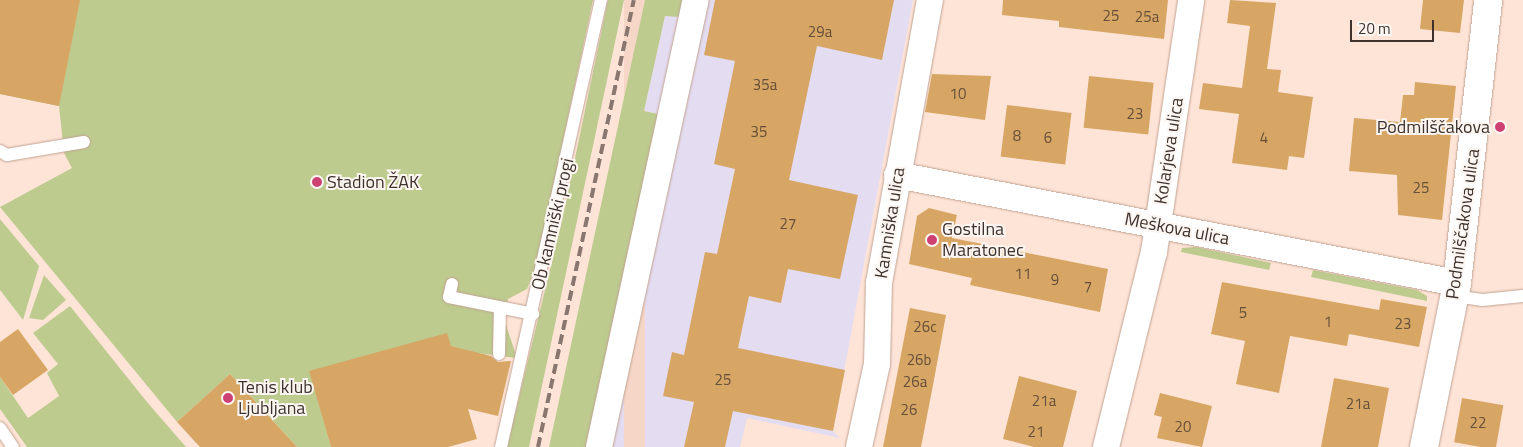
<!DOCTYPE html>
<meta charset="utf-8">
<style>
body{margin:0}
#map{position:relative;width:1523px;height:447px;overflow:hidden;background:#fee4d7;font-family:"Titillium Web",sans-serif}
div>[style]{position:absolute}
.industrial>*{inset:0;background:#e4dcf1}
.built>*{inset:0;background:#f6d7c7;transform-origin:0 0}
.green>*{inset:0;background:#bdcb8f}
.building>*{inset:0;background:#d8a664;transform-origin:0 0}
.roads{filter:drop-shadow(0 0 1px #c1a393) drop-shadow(0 0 1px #c1a393)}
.service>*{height:12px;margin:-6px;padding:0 6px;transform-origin:6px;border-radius:6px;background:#fff}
.minor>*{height:26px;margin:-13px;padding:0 13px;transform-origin:13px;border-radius:13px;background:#fff}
.tertiary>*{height:28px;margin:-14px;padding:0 14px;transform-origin:14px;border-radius:14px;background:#fff}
.rail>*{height:4px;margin-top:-2px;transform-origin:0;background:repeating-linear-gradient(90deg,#89776f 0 10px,transparent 0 15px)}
.dots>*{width:14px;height:14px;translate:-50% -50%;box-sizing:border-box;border:2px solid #fcf6f2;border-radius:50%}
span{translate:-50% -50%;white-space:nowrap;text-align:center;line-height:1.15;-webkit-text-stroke:4px #fcf6f2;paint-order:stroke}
.number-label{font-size:15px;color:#654f3a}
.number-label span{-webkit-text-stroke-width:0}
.poi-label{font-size:18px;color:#3f322c}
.right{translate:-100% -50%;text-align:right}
.left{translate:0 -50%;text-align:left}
.street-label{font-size:18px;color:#3f322c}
.scale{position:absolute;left:1350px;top:20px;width:84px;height:22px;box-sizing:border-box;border:2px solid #3f322c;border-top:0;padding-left:6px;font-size:15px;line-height:18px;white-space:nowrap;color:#3f322c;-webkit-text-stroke:4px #fcf6f2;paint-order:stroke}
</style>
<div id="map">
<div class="industrial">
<i style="clip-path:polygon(682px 0,913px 0,833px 431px,840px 438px,747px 418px,740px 447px,587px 447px,658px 114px,644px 111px,665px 15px,679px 17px)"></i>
</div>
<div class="built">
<i style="left:624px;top:0;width:21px;height:457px"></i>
</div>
<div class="green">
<i style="clip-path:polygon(0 0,593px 0,536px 267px,527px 289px,508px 299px,504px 319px,517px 358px,477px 353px,310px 372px,331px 447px,297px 447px,230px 374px,177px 422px,0 207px,72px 168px,64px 153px,59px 106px,0 94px)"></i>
<i style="clip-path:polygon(608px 0,624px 0,529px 447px,507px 447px,563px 216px)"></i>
<i style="clip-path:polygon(645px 0,682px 0,679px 17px,665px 16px,644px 111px,658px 114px,587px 447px,549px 447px)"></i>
<i style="clip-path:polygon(0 219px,39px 266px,23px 320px,0 290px)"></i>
<i style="clip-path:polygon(1196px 247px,1271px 263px,1269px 270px,1181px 252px,1182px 248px)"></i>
<i style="clip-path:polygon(1313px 270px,1417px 290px,1427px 296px,1427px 301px,1311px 277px)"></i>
<i style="clip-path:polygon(44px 275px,66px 300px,43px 320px,29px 318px)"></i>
<i style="clip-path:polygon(70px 306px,147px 402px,186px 447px,27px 447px,0 409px,0 377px,28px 418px,59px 396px,47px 373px,58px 364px,33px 333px)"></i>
</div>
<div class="building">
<i style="clip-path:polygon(0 0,80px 0,59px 106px,0 94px)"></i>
<i style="clip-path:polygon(715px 0,894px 0,882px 60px,817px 46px,789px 180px,858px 195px,840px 279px,788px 269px,781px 303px,749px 296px,738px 348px,845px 370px,833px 431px,733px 411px,725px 447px,684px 447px,694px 402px,663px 396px,672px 352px,684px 355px,705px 252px,717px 254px,735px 169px,714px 164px,735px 61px,704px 55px)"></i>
<i style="clip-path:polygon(1003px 0,1168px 0,1164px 39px,1059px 27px,1059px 21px,1002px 15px)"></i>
<i style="clip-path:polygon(1230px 0,1276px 3px,1267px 69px,1281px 70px,1278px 92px,1313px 97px,1304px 158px,1289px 156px,1287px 170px,1232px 163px,1239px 114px,1199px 109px,1203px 83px,1242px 88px,1250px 26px,1227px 23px)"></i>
<i style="clip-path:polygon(1423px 0,1464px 0,1460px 33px,1420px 29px)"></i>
<i style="clip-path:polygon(932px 74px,991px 76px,985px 120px,925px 112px)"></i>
<i style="left:1089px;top:76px;width:65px;height:52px;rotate:6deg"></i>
<i style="clip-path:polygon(1415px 82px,1456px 86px,1442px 220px,1398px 215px,1397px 175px,1349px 171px,1354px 118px,1400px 122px,1403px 95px,1414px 95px)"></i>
<i style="left:1007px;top:105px;width:65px;height:52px;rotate:7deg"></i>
<i style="clip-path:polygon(929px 208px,957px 215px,952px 238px,1108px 269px,1100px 312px,970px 285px,972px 278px,909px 264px,917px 216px)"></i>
<i style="clip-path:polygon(1222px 282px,1379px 310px,1381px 299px,1427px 307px,1419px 347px,1349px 334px,1347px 346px,1290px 336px,1279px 393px,1236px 384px,1245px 341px,1211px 334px)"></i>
<i style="clip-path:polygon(910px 308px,946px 315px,933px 385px,921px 447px,883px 447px)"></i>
<i style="clip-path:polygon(18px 329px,48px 370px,13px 395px,0 377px,0 342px)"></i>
<i style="clip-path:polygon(447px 333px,451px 346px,491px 356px,498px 362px,511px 361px,498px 416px,468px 409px,477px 439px,448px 447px,331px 447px,309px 371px)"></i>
<i style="clip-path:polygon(230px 374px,297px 447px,200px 447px,177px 422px)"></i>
<i style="clip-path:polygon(1019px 376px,1077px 391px,1063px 447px,1034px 447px,1003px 439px)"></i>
<i style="clip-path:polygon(1334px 378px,1389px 388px,1378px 447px,1321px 447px)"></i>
<i style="clip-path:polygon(1160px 393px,1212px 406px,1202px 447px,1157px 438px,1162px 417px,1154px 415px)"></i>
<i style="left:1462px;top:398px;width:42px;height:45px;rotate:10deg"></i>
</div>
<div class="roads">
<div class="service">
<i style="left:0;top:151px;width:8px;rotate:30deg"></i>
<i style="left:7px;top:155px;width:78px;rotate:-9.6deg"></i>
<i style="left:452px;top:284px;width:13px;rotate:103deg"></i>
<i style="left:449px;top:297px;width:86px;rotate:11.4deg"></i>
<i style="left:1454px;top:296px;width:28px;rotate:8deg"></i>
<i style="left:1482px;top:300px;width:41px;rotate:-5.6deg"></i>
<i style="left:499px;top:354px;width:46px;rotate:-88.8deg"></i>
<i style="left:0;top:428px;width:23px;rotate:56deg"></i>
<i style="left:501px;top:447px;width:458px;rotate:-77.4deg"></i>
</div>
<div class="minor">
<i style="left:897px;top:175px;width:570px;rotate:10.92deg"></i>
<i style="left:599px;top:447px;width:457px;rotate:-77.8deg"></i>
<i style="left:859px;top:447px;width:85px;rotate:-77.8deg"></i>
<i style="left:877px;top:364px;width:81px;rotate:-88.6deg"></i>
<i style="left:879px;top:283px;width:288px;rotate:-79.8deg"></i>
<i style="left:1106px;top:447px;width:201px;rotate:-76.2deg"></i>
<i style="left:1154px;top:252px;width:255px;rotate:-81.6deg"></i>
</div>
<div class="tertiary">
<i style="left:1424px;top:447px;width:167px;rotate:-78.6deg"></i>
<i style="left:1457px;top:283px;width:285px;rotate:-83.7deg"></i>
</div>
</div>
<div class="rail">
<i style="left:538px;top:447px;width:457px;rotate:-77.9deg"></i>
</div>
<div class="dots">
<i style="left:1500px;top:127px;background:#cd4072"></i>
<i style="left:317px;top:182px;background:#cd4072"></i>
<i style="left:932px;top:240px;background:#cd4072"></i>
<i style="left:228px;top:398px;background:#cd4072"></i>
</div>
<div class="number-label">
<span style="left:1111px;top:16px">25</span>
<span style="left:1147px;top:17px">25a</span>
<span style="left:820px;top:32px">29a</span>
<span style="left:765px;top:85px">35a</span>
<span style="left:958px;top:94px">10</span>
<span style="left:1135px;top:114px">23</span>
<span style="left:759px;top:132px">35</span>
<span style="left:1017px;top:136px">8</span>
<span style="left:1048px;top:138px">6</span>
<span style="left:1264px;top:138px">4</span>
<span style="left:1421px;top:188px">25</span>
<span style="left:788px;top:224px">27</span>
<span style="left:1023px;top:274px">11</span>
<span style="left:1055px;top:280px">9</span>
<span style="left:1088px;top:287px">7</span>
<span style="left:1243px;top:313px">5</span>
<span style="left:1328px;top:322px">1</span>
<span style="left:1403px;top:324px">23</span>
<span style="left:925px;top:327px">26c</span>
<span style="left:919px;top:360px">26b</span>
<span style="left:723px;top:380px">25</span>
<span style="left:915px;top:382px">26a</span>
<span style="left:1044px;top:401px">21a</span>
<span style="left:1358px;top:404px">21a</span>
<span style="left:909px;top:410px">26</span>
<span style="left:1478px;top:423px">22</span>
<span style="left:1183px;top:427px">20</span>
<span style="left:1036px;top:432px">21</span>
</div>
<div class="poi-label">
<span class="right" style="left:1490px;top:127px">Podmilščakova</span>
<span class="left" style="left:327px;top:182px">Stadion ŽAK</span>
<span class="left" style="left:942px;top:240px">Gostilna<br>Maratonec</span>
<span class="left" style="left:238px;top:398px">Tenis klub<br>Ljubljana</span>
</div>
<div class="street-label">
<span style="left:1169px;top:151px;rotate:-81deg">Kolarjeva ulica</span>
<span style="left:890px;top:223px;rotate:-81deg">Kamniška ulica</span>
<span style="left:553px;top:224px;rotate:-77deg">Ob kamniški progi</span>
<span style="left:1463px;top:224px;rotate:-82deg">Podmilščakova ulica</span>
<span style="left:1177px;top:229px;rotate:11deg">Meškova ulica</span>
</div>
<div class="scale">20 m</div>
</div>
